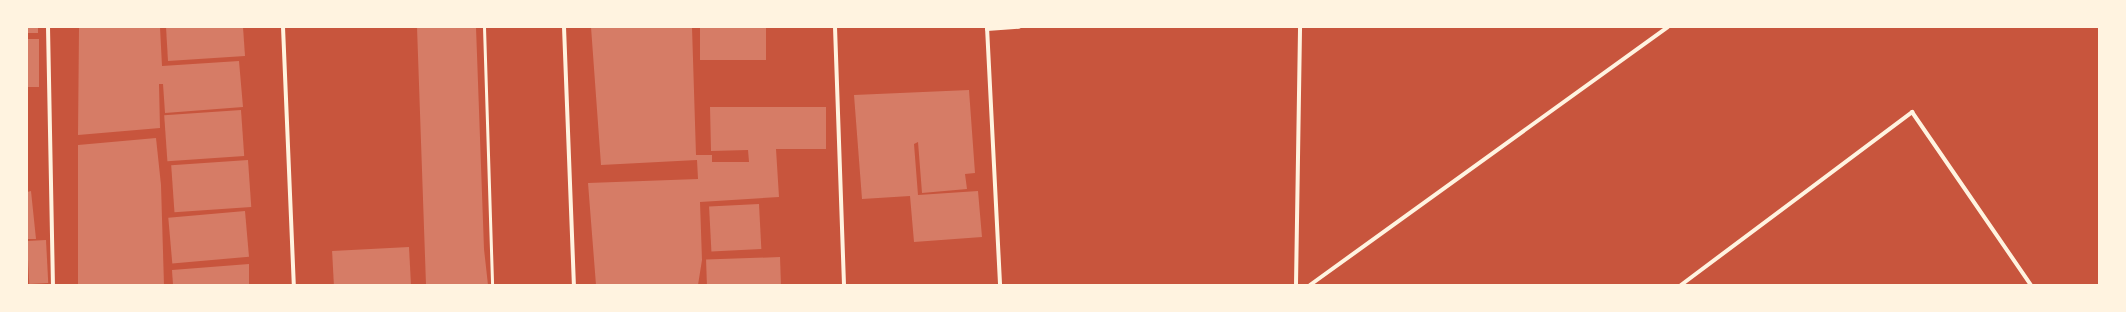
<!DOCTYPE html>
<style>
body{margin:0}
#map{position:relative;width:2126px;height:312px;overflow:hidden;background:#c8553d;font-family:"Times New Roman",serif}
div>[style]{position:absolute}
.building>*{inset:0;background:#d67c66;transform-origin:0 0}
.service>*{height:3px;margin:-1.5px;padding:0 1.5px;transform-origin:1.5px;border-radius:1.5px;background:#fff3e0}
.minor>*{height:4px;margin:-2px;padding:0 2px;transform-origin:2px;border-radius:2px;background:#fff3e0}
span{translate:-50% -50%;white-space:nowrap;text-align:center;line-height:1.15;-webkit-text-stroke:3.5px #fff3e0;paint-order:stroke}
.frame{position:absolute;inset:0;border:28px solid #fff3e0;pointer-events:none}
</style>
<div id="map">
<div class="building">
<i style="left:27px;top:27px;width:11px;height:6px"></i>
<i style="clip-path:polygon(79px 27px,160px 27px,162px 66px,239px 61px,243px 107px,165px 113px,163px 84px,159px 84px,160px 128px,78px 135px)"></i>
<i style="clip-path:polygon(166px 27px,243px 27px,245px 56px,168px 61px)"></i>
<i style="clip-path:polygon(417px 27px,476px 27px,484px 249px,488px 285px,426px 285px)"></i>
<i style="clip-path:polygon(591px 27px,692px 27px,696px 155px,712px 155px,712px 162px,749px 162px,748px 150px,711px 151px,710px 107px,826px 107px,826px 149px,776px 149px,779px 197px,700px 202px,702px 260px,698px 285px,596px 285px,588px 183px,698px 179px,697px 160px,601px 165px)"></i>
<i style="left:700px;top:27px;width:66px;height:33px"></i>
<i style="left:27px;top:39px;width:12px;height:48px"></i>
<i style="clip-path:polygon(969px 90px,975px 173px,965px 174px,967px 189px,922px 193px,918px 142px,914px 144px,918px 195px,978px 191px,982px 237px,914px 242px,910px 196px,862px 199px,854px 95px)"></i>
<i style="left:241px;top:110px;width:46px;height:77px;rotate:86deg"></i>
<i style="clip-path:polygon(156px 138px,161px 185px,164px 285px,78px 285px,78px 145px)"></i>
<i style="left:248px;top:160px;width:47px;height:77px;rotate:86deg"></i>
<i style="clip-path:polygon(31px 191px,36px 239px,27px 239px,27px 192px)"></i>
<i style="left:759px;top:204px;width:45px;height:50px;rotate:87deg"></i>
<i style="left:245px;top:211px;width:46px;height:77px;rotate:85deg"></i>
<i style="left:46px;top:240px;width:43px;height:19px;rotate:87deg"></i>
<i style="left:409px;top:247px;width:38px;height:77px;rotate:87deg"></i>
<i style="left:780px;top:257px;width:28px;height:74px;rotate:88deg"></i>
<i style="clip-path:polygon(249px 264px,249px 285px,173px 285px,172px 270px)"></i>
</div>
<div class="service">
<i style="left:484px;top:27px;width:258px;rotate:88.2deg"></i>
</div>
<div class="minor">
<i style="left:48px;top:27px;width:258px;rotate:88.9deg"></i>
<i style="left:283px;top:27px;width:258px;rotate:87.6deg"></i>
<i style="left:564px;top:27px;width:258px;rotate:87.8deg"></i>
<i style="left:835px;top:27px;width:258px;rotate:88deg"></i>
<i style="left:987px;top:27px;width:258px;rotate:87.1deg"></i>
<i style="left:987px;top:29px;width:32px;rotate:-4deg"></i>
<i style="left:1296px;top:285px;width:258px;rotate:-89.1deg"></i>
<i style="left:1310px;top:285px;width:441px;rotate:-35.8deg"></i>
<i style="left:1681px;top:285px;width:289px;rotate:-36.8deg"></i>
<i style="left:1912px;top:112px;width:210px;rotate:55.5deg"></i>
</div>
<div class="frame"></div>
</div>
